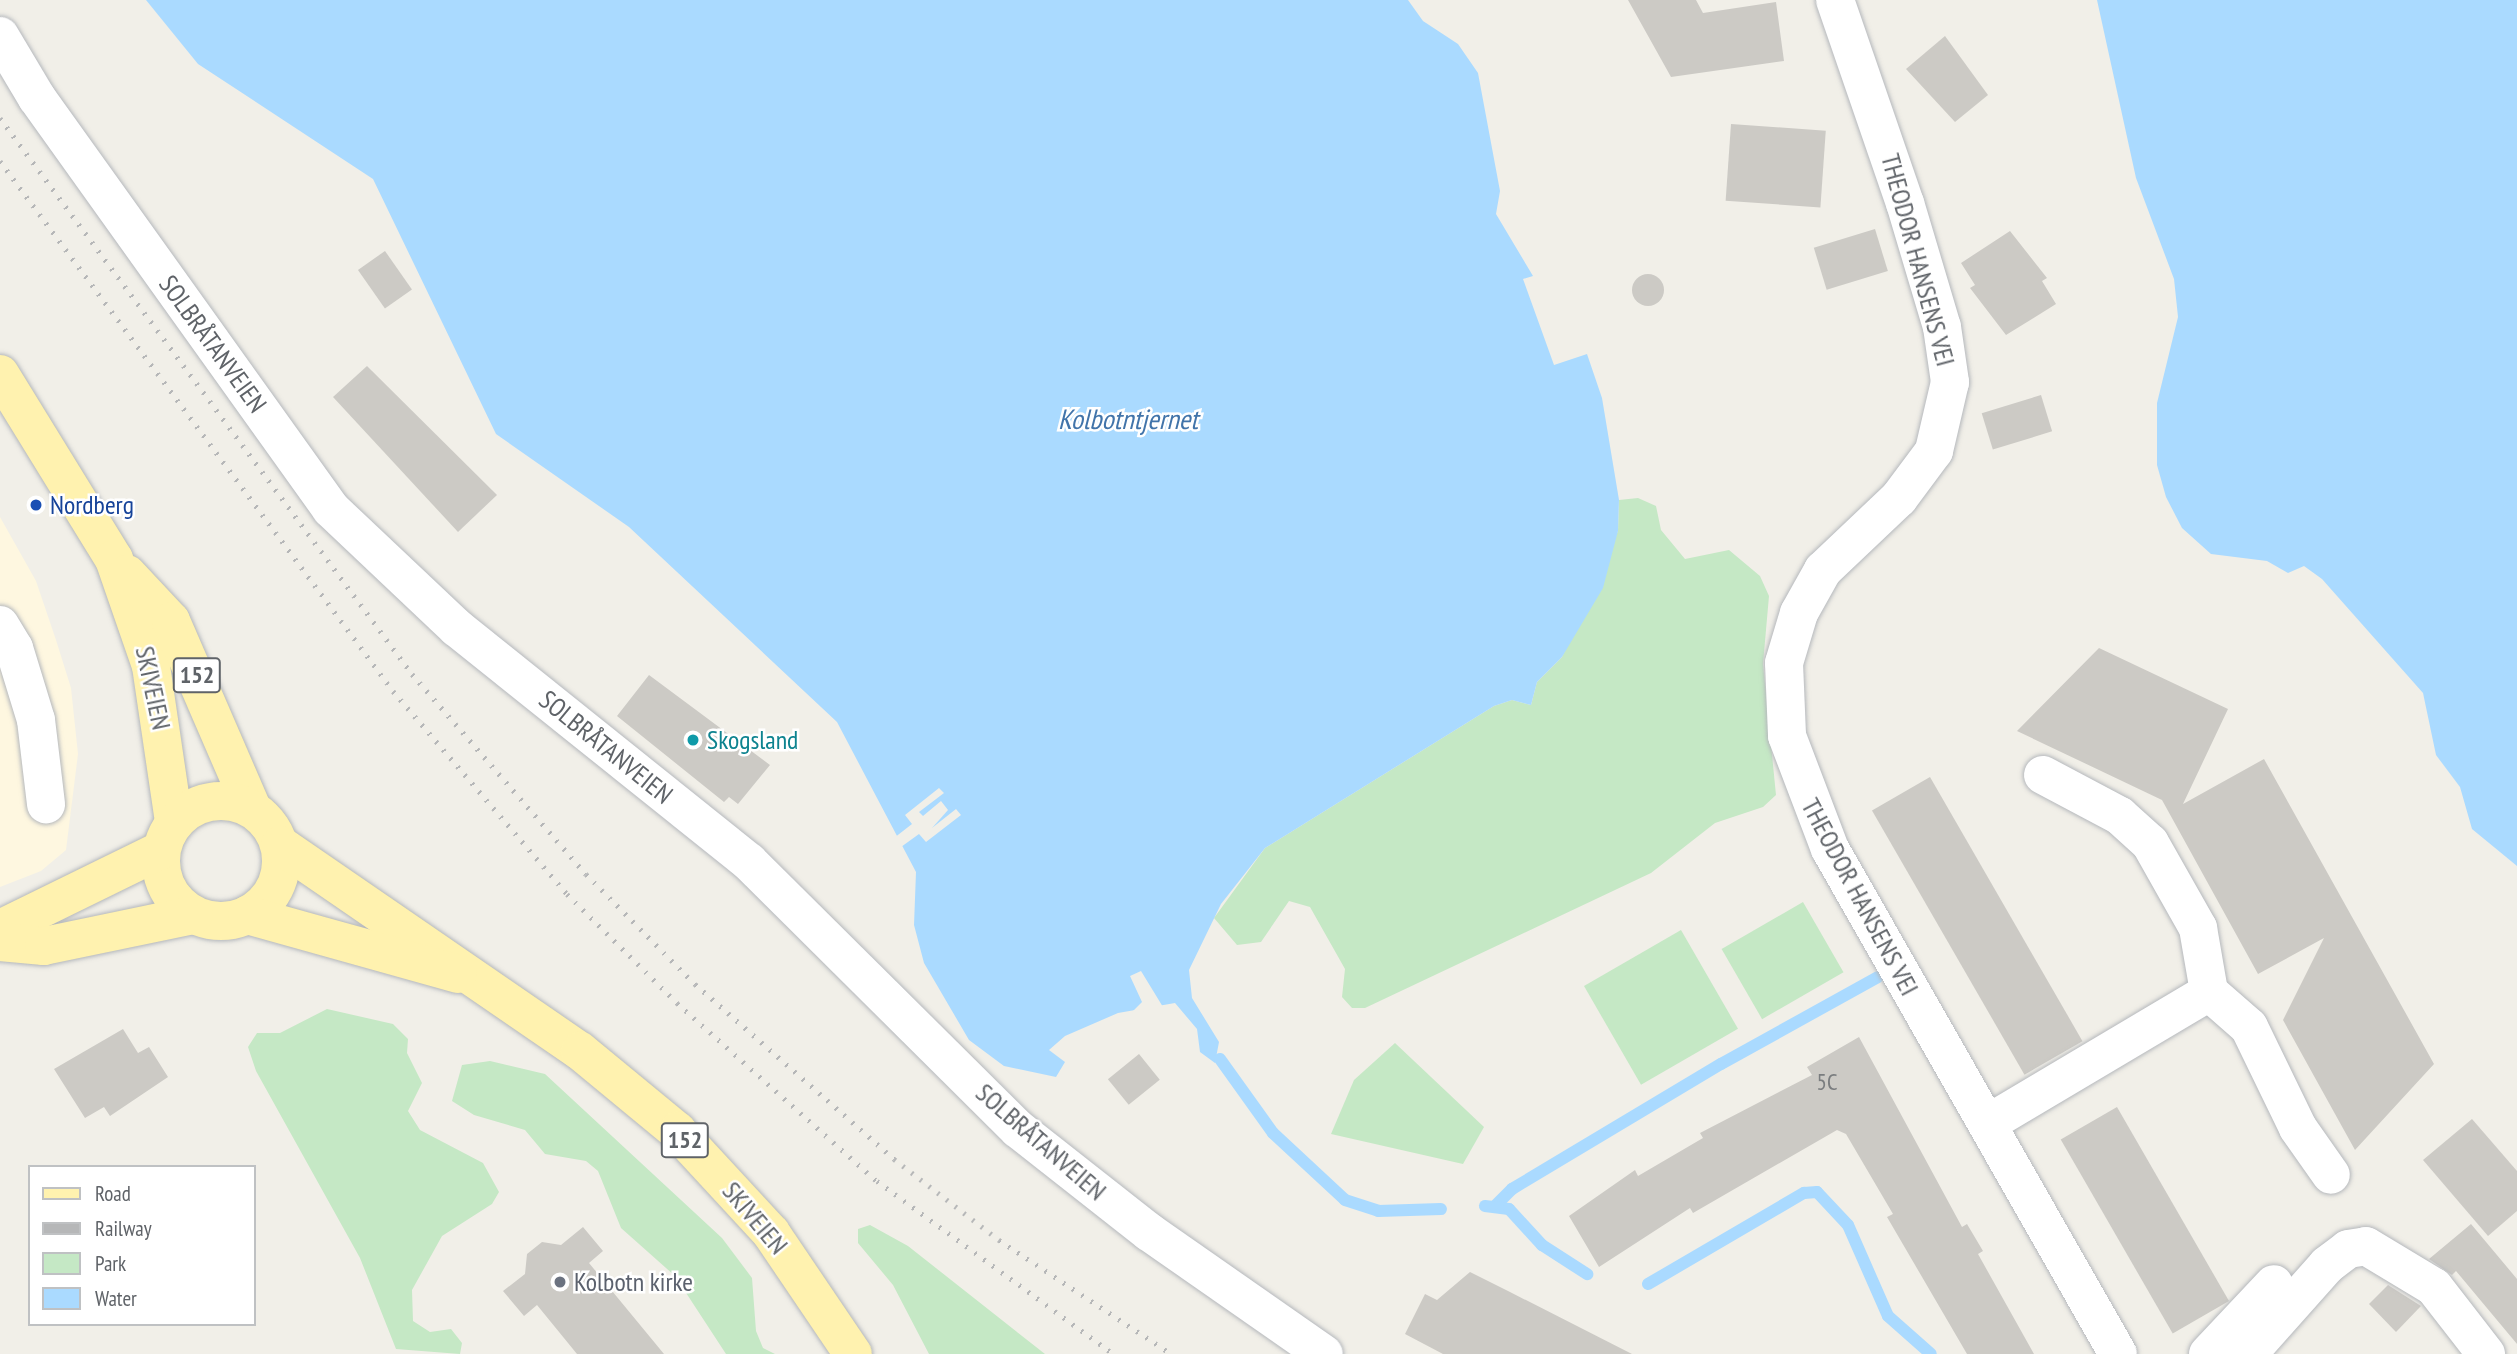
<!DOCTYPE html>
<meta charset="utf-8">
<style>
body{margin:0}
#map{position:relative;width:2517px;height:1354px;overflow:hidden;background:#f1efe8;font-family:"PT Sans Narrow",sans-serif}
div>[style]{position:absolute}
.commercial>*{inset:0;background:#fef7e0}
.green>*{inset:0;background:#c5e8c5;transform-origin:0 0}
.water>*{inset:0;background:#aadaff}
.pier>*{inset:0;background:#f1efe8}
.stream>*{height:12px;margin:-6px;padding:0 6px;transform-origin:6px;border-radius:6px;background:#aadaff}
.building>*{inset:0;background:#cccac5;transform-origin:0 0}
.round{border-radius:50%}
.roads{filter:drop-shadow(0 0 2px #b5b8bc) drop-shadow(0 0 2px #b5b8bc)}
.minor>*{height:38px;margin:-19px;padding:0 19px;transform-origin:19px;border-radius:19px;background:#fff}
.major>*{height:38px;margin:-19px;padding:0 19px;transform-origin:19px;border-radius:19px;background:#fff2af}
.major>.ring{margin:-19px;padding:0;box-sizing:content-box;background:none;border:38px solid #fff2af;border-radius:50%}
.rail>*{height:5px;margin-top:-2.5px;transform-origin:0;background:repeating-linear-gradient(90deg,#b6b7b8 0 2px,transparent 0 11px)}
.dots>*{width:19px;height:19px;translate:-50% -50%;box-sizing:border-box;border:4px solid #fff;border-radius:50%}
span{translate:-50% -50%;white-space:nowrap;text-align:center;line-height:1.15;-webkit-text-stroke:5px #fff;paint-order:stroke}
.number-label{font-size:23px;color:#7a7d7f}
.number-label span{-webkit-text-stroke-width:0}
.shield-label span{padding:2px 5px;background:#fff;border:2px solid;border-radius:5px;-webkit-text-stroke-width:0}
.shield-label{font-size:24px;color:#5f6368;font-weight:700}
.street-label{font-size:26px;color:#5f6368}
.transit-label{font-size:26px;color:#164399}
.left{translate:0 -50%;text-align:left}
.culture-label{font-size:26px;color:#0d838f}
.worship-label{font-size:26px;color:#5b616d}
.water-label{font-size:28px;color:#4174aa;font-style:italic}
.legend{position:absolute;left:28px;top:1165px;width:228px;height:161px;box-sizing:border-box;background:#fff;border:2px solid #bfc1c3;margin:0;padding:9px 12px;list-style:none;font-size:21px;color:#5f6368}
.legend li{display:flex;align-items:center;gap:14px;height:35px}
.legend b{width:35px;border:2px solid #bfc1c3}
</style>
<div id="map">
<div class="commercial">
<i style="clip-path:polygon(0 517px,36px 581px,56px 640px,71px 688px,78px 754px,66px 850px,41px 871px,0 887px)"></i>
</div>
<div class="green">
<i style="clip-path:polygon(1638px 498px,1656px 506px,1661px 530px,1685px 559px,1729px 550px,1760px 576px,1769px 596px,1763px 664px,1776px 795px,1763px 807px,1715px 823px,1651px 873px,1365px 1008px,1352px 1008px,1342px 997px,1345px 969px,1310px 907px,1289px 901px,1261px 942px,1237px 945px,1214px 918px,1265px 848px,1494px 706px,1512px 700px,1531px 705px,1537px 682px,1562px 657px,1618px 531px,1619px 500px)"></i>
<i style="left:1803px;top:902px;width:81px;height:94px;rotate:60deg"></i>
<i style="left:1681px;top:930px;width:114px;height:112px;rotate:60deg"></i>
<i style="clip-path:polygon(327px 1009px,393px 1024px,408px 1039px,407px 1053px,422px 1083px,408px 1111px,420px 1130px,483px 1163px,499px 1192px,492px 1204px,442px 1236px,412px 1290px,413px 1321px,430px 1332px,451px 1329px,462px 1343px,460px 1354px,396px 1349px,360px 1258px,256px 1071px,248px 1047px,257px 1033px,280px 1033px)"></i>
<i style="clip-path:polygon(1395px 1043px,1484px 1127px,1463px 1164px,1331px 1134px,1354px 1080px)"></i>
<i style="clip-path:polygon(490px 1061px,545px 1074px,722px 1238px,752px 1278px,756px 1331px,763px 1348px,775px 1354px,726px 1354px,675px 1276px,621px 1228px,598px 1171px,586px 1161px,545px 1154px,525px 1130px,474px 1115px,452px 1101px,462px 1065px)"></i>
<i style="clip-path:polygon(870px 1225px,908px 1246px,1045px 1354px,929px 1354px,893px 1285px,858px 1243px,858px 1229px)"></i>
</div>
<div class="water">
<i style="clip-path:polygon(146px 0,1408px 0,1423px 21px,1458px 44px,1478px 73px,1500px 191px,1496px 214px,1533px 276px,1523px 279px,1554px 365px,1587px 354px,1602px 398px,1619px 500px,1618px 531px,1603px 588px,1562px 657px,1537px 682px,1531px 705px,1512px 700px,1494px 706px,1265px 848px,1221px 904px,1189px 970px,1192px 998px,1219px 1042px,1215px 1063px,1200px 1052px,1197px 1029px,1175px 1003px,1118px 1013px,1065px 1036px,1049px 1050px,1065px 1062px,1056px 1077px,1004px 1066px,969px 1040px,924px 963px,914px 925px,916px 872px,837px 722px,629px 527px,496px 434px,373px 179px,198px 64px)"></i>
<i style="clip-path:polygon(2097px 0,2517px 0,2517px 866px,2472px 829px,2460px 787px,2436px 755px,2423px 693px,2322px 579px,2304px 566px,2288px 573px,2267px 561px,2211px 554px,2182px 528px,2166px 497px,2157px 465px,2157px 403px,2178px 317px,2174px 279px,2136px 178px)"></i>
</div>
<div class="pier">
<i style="clip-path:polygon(939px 788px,944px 793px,919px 812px,923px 816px,941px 801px,948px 810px,932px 828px,956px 809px,961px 815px,926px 842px,919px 834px,901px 847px,903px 855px,894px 838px,912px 824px,905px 815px)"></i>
<i style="clip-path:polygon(1141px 971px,1163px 1007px,1130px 1014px,1142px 1002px,1130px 976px)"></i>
</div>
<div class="stream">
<i style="left:1220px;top:1059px;width:91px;rotate:54.4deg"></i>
<i style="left:1273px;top:1133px;width:98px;rotate:42.9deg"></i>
<i style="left:1345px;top:1200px;width:35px;rotate:18deg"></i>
<i style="left:1378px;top:1211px;width:63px;rotate:-1.8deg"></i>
<i style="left:1496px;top:1205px;width:23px;rotate:-45deg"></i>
<i style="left:1512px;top:1189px;width:244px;rotate:-30.9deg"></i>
<i style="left:1721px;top:1064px;width:179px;rotate:-29deg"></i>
<i style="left:1485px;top:1206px;width:24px;rotate:7deg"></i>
<i style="left:1509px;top:1209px;width:49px;rotate:47.5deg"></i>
<i style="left:1542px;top:1245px;width:54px;rotate:32.8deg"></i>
<i style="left:1648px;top:1284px;width:181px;rotate:-30.3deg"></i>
<i style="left:1804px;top:1193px;width:13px;rotate:-4deg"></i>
<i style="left:1817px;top:1192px;width:45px;rotate:46.8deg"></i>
<i style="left:1848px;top:1225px;width:99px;rotate:66.3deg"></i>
<i style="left:1888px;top:1316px;width:57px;rotate:41.5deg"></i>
</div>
<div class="building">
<i style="clip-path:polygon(1628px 0,1696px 0,1703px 13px,1776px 2px,1784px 61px,1671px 77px)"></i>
<i style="clip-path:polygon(1945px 36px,1988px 95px,1955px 122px,1906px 69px)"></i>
<i style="left:1731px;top:124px;width:95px;height:77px;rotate:4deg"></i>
<i style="left:1875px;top:229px;width:44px;height:64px;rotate:73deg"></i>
<i style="clip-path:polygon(2010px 231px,2047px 278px,2042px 281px,2056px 304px,2006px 335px,1970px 288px,1975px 285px,1961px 263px)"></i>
<i style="left:385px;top:251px;width:47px;height:33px;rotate:55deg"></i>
<i class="round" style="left:1632px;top:274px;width:32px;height:32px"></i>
<i style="clip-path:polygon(367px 366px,497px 495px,458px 532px,333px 397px)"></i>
<i style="left:2041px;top:395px;width:38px;height:62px;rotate:73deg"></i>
<i style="clip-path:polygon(2099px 648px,2228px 709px,2183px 804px,2264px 759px,2434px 1064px,2355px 1150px,2283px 1020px,2324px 938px,2258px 974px,2162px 800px,2017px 731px)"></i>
<i style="clip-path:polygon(649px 675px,770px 765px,738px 804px,729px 797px,724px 802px,617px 716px)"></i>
<i style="left:1930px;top:777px;width:305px;height:67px;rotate:60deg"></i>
<i style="clip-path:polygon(123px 1029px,138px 1053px,149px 1047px,168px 1077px,110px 1116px,104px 1107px,85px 1118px,54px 1069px)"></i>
<i style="clip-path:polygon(1859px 1037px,1962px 1227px,1967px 1224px,1983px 1251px,1978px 1254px,2034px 1354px,1967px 1354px,1887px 1217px,1893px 1214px,1846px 1134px,1837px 1130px,1693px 1213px,1690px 1208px,1599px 1267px,1569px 1216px,1635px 1170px,1638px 1176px,1703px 1138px,1700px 1133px,1812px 1075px,1807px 1067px)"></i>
<i style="left:1139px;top:1054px;width:33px;height:40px;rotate:51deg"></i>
<i style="left:2117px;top:1107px;width:224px;height:65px;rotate:60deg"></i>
<i style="clip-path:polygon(2472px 1119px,2517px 1171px,2517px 1211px,2488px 1236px,2423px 1160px)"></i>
<i style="clip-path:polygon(2471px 1224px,2517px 1279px,2517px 1344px,2456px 1271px,2452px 1275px,2429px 1259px)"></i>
<i style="clip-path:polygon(583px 1227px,603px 1251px,589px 1263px,664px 1354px,577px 1354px,537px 1305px,524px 1316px,503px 1291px,525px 1274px,527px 1254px,542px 1242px,561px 1245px)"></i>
<i style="clip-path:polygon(1470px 1272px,1510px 1292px,1632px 1354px,1443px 1354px,1405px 1334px,1425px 1294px,1437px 1300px)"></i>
<i style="clip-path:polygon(2388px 1285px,2421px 1306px,2396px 1332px,2369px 1304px)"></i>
</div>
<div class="roads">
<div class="minor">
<i style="left:1835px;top:0;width:215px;rotate:71deg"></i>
<i style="left:1905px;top:203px;width:129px;rotate:73.4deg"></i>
<i style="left:1942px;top:327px;width:56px;rotate:81.7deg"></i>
<i style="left:1950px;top:382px;width:71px;rotate:103.1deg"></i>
<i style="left:1934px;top:451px;width:59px;rotate:126.7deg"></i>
<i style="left:1899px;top:498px;width:105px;rotate:136.5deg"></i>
<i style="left:1823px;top:570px;width:49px;rotate:119.2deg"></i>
<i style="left:1799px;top:613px;width:52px;rotate:106.7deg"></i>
<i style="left:1784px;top:663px;width:73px;rotate:87.6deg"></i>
<i style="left:1787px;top:736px;width:121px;rotate:69.2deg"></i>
<i style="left:1830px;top:849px;width:581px;rotate:60.3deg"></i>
<i style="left:0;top:36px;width:72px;rotate:59.2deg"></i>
<i style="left:37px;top:98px;width:505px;rotate:54.42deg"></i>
<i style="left:331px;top:509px;width:173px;rotate:43.4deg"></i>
<i style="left:457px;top:628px;width:374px;rotate:38.7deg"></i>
<i style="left:749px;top:862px;width:379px;rotate:44.8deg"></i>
<i style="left:1018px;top:1129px;width:167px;rotate:38.2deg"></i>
<i style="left:1149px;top:1232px;width:213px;rotate:34.9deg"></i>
<i style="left:0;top:625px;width:27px;rotate:59deg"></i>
<i style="left:14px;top:648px;width:75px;rotate:73deg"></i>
<i style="left:36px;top:720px;width:85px;rotate:83.2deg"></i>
<i style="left:2043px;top:775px;width:87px;rotate:28deg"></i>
<i style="left:2120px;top:816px;width:40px;rotate:42deg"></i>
<i style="left:2150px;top:843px;width:98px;rotate:60.5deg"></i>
<i style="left:2198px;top:928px;width:65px;rotate:80.2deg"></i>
<i style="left:2209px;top:992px;width:53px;rotate:41.2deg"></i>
<i style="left:2249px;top:1027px;width:112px;rotate:64.1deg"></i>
<i style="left:2298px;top:1128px;width:57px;rotate:54.9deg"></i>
<i style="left:1987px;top:1124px;width:258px;rotate:-30.7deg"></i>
<i style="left:2208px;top:1354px;width:96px;rotate:-46.7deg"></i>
<i style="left:2248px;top:1354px;width:119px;rotate:-48.4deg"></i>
<i style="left:2327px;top:1265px;width:26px;rotate:-37deg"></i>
<i style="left:2348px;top:1249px;width:18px;rotate:-9deg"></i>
<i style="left:2366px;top:1246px;width:79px;rotate:31.1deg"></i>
<i style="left:2434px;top:1287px;width:85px;rotate:52.2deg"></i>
</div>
<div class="major">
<i style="left:0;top:374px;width:217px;rotate:58.4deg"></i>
<i style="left:114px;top:559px;width:113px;rotate:70.9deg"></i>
<i style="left:151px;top:666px;width:158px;rotate:81.6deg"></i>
<i style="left:127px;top:574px;width:64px;rotate:46.9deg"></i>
<i style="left:171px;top:621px;width:204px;rotate:66.6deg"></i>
<i class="ring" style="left:161px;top:801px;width:82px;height:82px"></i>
<i style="left:280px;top:845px;width:364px;rotate:34.5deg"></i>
<i style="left:580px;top:1051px;width:126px;rotate:39.5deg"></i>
<i style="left:677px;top:1131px;width:139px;rotate:47.3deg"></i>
<i style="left:771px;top:1233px;width:146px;rotate:55.9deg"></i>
<i style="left:247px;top:915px;width:219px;rotate:15.6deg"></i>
<i style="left:0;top:929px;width:179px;rotate:-26.1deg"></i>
<i style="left:0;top:942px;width:44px;rotate:5.2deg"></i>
<i style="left:44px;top:946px;width:153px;rotate:-11.7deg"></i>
</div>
</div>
<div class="rail">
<i style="left:0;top:118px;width:692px;rotate:53.46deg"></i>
<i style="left:412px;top:674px;width:265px;rotate:49deg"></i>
<i style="left:586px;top:874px;width:155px;rotate:45.3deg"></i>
<i style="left:695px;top:984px;width:265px;rotate:41.3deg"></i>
<i style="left:894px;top:1159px;width:133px;rotate:37.6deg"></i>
<i style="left:999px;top:1240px;width:206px;rotate:33.5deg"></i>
<i style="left:0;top:161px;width:660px;rotate:53.44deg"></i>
<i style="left:393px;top:691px;width:267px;rotate:49.4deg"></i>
<i style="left:567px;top:894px;width:155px;rotate:44.7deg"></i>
<i style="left:677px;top:1003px;width:268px;rotate:41.7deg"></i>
<i style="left:877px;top:1181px;width:293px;rotate:36.2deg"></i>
</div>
<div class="dots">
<i style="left:36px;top:505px;background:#1a4fb4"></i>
<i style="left:693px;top:740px;background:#0f9aa8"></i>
<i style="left:560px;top:1282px;background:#6b7280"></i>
</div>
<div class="number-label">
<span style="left:1827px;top:1082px">5C</span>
</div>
<div class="shield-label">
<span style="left:197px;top:675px">152</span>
<span style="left:685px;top:1140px">152</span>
</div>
<div class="street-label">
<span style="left:1918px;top:260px;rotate:75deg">THEODOR HANSENS VEI</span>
<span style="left:213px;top:344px;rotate:54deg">SOLBRÅTANVEIEN</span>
<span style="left:153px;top:688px;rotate:78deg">SKIVEIEN</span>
<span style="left:606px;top:747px;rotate:39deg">SOLBRÅTANVEIEN</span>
<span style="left:1860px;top:897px;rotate:62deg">THEODOR HANSENS VEI</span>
<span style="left:1041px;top:1142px;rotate:41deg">SOLBRÅTANVEIEN</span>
<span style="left:755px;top:1218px;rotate:50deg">SKIVEIEN</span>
</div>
<div class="transit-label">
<span class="left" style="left:50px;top:505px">Nordberg</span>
</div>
<div class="culture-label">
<span class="left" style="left:707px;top:740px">Skogsland</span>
</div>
<div class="worship-label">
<span class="left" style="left:574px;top:1282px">Kolbotn kirke</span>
</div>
<div class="water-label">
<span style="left:1128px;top:419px">Kolbotntjernet</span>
</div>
<ul class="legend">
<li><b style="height:9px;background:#fff2af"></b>Road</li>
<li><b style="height:9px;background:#b6b7b8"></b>Railway</li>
<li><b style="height:19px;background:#c5e8c5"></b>Park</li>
<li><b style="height:19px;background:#aadaff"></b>Water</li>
</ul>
</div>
